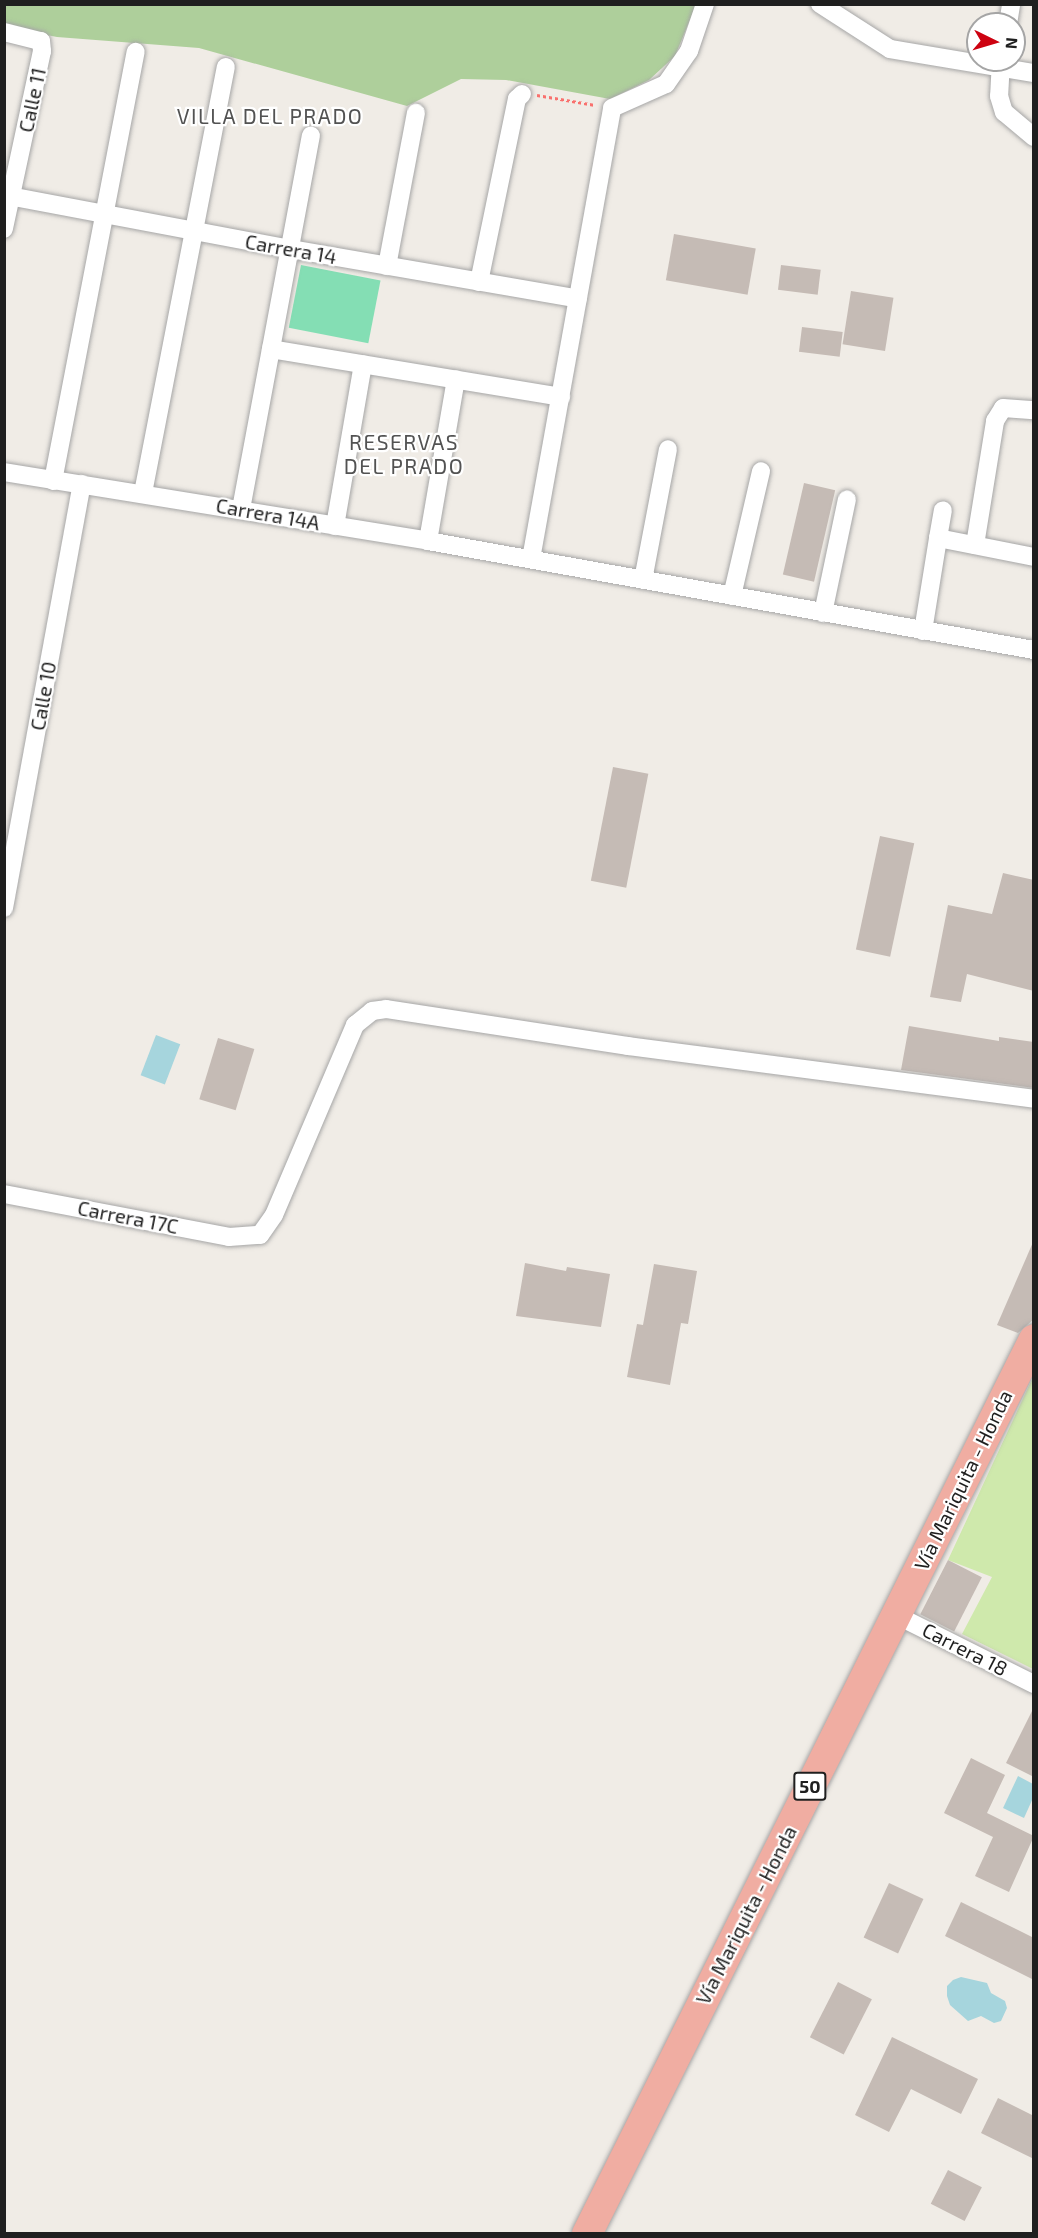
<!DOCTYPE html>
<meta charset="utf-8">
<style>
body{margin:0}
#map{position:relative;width:1038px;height:2238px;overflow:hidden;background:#f0ece6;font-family:"Exo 2",sans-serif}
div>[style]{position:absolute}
.grass>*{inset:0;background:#cfe9ac}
.forest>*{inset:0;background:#aecf9b}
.pitch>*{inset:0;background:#84deb4;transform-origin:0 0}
.water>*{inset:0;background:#a6d5dd;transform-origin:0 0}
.building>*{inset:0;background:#c5bbb5;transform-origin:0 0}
.path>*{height:3px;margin-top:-1.5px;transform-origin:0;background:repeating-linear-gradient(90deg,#f9716e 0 3px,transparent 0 6px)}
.roads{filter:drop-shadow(0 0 2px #a6a6a6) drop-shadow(0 0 2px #a6a6a6)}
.minor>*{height:18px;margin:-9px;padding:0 9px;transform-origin:9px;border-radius:9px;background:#fff}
.trunk>*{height:30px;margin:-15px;padding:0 15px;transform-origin:15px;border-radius:15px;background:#f0ada2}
span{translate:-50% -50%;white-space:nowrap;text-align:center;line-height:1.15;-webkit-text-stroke:4.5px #fff;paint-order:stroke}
.shield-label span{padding:2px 4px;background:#fff;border:2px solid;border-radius:4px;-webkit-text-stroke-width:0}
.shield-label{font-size:18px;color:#1f1f1f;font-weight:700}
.street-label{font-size:20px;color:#1f1f1f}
.neighbourhood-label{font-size:21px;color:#525252;letter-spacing:1.5px}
.frame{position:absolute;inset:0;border:6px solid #1f1f1f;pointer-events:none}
.north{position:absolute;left:966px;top:12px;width:60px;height:60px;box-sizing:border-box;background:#fff;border:2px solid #a5a5a5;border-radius:50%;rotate:95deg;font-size:16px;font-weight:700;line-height:24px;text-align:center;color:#1f1f1f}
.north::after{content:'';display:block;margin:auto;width:21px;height:27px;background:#cd0211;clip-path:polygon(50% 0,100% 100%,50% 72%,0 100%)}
</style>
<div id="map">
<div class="grass">
<i style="clip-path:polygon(1033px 1377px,1033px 1669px,962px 1634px,992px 1577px,948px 1560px)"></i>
</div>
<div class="forest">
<i style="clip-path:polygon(4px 5px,696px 5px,675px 56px,649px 80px,610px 99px,506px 80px,461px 79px,407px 106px,199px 48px,57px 37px,5px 27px)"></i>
</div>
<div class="pitch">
<i style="left:301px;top:265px;width:81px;height:64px;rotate:11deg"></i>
</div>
<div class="water">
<i style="left:156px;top:1035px;width:26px;height:43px;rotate:21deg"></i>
<i style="clip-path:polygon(1018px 1776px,1033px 1784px,1033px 1798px,1024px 1818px,1003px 1808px)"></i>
<i style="clip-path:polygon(961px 1977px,987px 1983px,991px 1993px,1005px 2001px,1007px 2008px,1001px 2021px,994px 2023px,981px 2016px,968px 2021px,950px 2005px,947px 1996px,947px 1986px,953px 1980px)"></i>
</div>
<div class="building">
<i style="left:674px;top:234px;width:83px;height:47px;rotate:10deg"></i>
<i style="left:781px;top:265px;width:40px;height:25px;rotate:7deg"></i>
<i style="left:851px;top:291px;width:43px;height:54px;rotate:9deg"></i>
<i style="left:802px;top:327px;width:41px;height:25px;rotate:7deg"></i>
<i style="left:804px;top:483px;width:32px;height:94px;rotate:13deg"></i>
<i style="left:613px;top:767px;width:36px;height:116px;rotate:11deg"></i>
<i style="left:880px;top:836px;width:35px;height:116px;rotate:12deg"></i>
<i style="clip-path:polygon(1003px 873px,1034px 880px,1034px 991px,967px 974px,961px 1002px,930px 997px,948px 905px,992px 914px)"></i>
<i style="clip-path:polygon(909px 1026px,999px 1041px,999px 1037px,1034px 1042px,1034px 1088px,901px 1070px)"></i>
<i style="left:218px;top:1038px;width:38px;height:64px;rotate:17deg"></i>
<i style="clip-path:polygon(1034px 1240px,1034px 1319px,1018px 1333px,997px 1325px)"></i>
<i style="clip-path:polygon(525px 1263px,566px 1271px,567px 1267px,610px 1274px,601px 1327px,516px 1316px)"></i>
<i style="clip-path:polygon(654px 1264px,697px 1271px,688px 1324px,681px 1323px,670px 1385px,627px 1377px,637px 1324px,643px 1325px)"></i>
<i style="left:948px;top:1560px;width:38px;height:61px;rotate:27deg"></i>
<i style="clip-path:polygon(1034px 1707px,1034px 1777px,1006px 1763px)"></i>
<i style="clip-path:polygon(971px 1758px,1005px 1775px,987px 1813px,1034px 1836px,1009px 1892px,975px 1876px,993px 1837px,944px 1813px)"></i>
<i style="left:889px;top:1883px;width:38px;height:60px;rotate:25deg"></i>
<i style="clip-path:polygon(961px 1902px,1034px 1938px,1034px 1980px,945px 1936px)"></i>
<i style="left:838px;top:1982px;width:38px;height:62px;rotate:27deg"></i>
<i style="clip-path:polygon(892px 2037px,978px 2079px,961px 2114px,911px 2089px,889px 2132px,855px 2115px)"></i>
<i style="clip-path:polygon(998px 2098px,1034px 2116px,1034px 2159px,981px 2133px)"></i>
<i style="left:948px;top:2170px;width:38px;height:38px;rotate:27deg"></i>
</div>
<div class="path">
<i style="left:537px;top:95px;width:59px;rotate:9.8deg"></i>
</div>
<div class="roads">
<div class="minor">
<i style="left:820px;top:4px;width:83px;rotate:32.7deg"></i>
<i style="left:890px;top:49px;width:146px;rotate:9.5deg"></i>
<i style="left:1008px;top:24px;width:20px;rotate:-81deg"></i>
<i style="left:4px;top:32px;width:38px;rotate:14deg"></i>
<i style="left:41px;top:41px;width:10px;rotate:84deg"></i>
<i style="left:42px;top:51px;width:182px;rotate:102.1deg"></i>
<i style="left:1001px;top:60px;width:36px;rotate:93deg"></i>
<i style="left:999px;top:96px;width:17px;rotate:73deg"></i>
<i style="left:1004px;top:112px;width:39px;rotate:40deg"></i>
<i style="left:4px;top:195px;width:291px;rotate:10.7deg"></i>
<i style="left:290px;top:249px;width:292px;rotate:9.8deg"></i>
<i style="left:387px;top:266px;width:156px;rotate:-79.3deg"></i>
<i style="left:479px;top:282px;width:187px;rotate:-78.3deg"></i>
<i style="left:517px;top:99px;width:7px;rotate:-45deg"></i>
<i style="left:271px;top:349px;width:294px;rotate:9.4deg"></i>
<i style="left:4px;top:472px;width:430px;rotate:9.2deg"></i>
<i style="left:428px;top:541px;width:616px;rotate:10.2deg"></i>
<i style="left:53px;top:481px;width:437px;rotate:-79.1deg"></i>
<i style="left:143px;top:493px;width:434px;rotate:-79deg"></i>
<i style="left:241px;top:509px;width:380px;rotate:-79.4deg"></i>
<i style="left:335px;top:526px;width:164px;rotate:-80.2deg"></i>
<i style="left:938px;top:538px;width:28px;rotate:-80deg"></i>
<i style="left:428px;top:541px;width:164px;rotate:-80.2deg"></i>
<i style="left:975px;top:545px;width:126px;rotate:-80.8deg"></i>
<i style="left:995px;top:421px;width:15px;rotate:-58deg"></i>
<i style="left:1003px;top:408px;width:31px;rotate:4deg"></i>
<i style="left:531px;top:559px;width:458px;rotate:-79.8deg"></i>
<i style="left:612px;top:108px;width:59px;rotate:-24deg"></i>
<i style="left:666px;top:84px;width:40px;rotate:-55.1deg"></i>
<i style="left:689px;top:51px;width:50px;rotate:-71.2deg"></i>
<i style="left:643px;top:580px;width:133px;rotate:-79.2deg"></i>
<i style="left:732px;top:596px;width:128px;rotate:-76.9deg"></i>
<i style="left:823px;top:613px;width:116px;rotate:-78.1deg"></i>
<i style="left:923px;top:631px;width:94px;rotate:-80.8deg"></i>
<i style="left:938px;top:538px;width:98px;rotate:11.2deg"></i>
<i style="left:4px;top:908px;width:431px;rotate:-79.6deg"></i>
<i style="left:4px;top:1194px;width:229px;rotate:10.8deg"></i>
<i style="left:229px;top:1237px;width:31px;rotate:-4deg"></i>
<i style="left:260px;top:1235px;width:24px;rotate:-55deg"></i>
<i style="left:274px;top:1215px;width:207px;rotate:-66.9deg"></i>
<i style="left:355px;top:1025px;width:22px;rotate:-39deg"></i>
<i style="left:372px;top:1011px;width:14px;rotate:-8deg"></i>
<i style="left:386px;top:1009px;width:245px;rotate:8.7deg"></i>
<i style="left:628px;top:1046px;width:409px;rotate:7.4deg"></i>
<i style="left:896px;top:1615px;width:154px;rotate:26.6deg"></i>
</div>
<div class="trunk">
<i style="left:587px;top:2234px;width:1000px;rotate:-63.46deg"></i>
</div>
</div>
<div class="shield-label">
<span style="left:810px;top:1786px">50</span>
</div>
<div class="street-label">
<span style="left:32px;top:100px;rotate:-78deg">Calle 11</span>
<span style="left:291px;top:249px;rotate:10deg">Carrera 14</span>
<span style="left:268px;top:514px;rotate:10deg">Carrera 14A</span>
<span style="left:43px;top:696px;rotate:-80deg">Calle 10</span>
<span style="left:128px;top:1217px;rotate:11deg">Carrera 17C</span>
<span style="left:963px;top:1480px;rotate:-64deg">Vía Mariquita - Honda</span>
<span style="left:965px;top:1649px;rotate:27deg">Carrera 18</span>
<span style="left:746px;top:1915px;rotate:-63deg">Vía Mariquita - Honda</span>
</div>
<div class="neighbourhood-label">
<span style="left:270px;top:116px">VILLA DEL PRADO</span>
<span style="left:404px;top:454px">RESERVAS<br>DEL PRADO</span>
</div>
<div class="frame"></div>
<div class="north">N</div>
</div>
